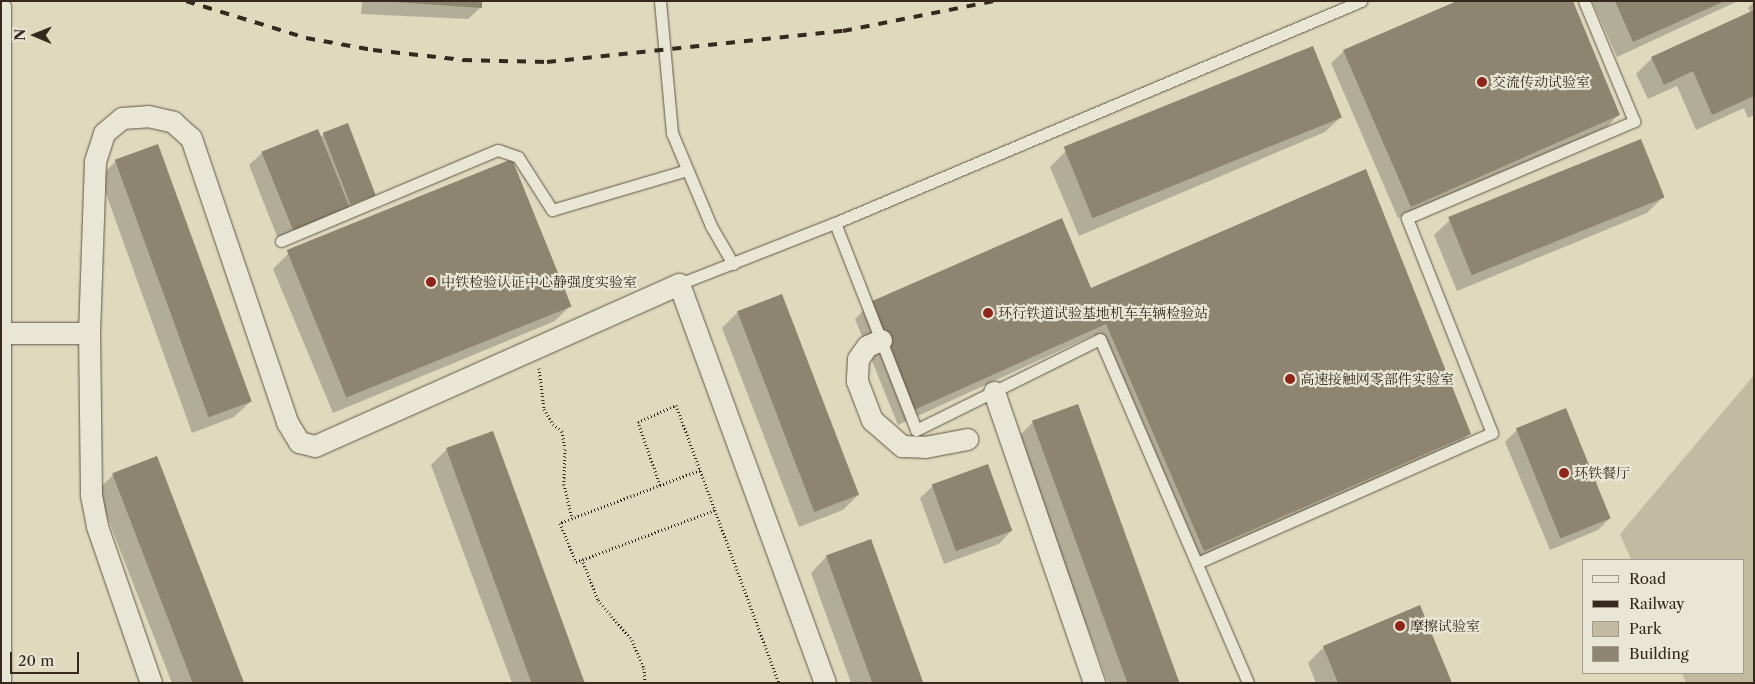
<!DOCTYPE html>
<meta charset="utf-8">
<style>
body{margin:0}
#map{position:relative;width:1755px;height:684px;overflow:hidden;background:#dfd9be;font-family:"Libre Caslon Text","Noto Serif SC",serif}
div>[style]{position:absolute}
.green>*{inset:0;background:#c2bba2}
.shadow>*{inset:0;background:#0003}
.building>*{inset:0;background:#8d8570;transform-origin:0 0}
.path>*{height:3px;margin-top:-1.5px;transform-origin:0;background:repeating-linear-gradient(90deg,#34291c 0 1px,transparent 0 3.5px)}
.roads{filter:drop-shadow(0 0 1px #5f5544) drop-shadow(0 0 1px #5f5544)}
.lane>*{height:11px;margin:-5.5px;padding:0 5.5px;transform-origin:5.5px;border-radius:5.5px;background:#eae6d5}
.street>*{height:21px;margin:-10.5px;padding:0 10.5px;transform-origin:10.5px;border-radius:10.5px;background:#eae6d5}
.rail>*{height:4px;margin-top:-2px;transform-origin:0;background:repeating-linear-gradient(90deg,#34291c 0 9px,transparent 0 18px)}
.dots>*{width:14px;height:14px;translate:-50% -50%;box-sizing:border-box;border:2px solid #eae6d5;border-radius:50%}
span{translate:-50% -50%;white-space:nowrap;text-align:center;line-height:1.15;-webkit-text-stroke:4.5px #eae6d5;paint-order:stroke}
.poi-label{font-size:14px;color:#34291c}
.left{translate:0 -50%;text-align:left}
.frame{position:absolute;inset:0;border:2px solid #34291c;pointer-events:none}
.legend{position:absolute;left:1582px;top:559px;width:162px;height:115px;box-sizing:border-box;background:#eae6d5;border:1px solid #a19a8b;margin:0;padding:6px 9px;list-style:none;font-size:15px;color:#34291c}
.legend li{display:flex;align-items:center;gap:10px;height:25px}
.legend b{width:25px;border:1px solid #a19a8b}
.north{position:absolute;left:10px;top:10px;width:50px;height:50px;-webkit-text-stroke:4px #eae6d5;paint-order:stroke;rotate:271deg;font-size:14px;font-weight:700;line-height:20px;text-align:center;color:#34291c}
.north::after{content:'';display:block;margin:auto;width:18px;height:22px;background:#34291c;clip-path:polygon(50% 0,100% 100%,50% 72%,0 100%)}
.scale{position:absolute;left:10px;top:652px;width:69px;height:22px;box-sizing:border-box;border:2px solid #34291c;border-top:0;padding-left:6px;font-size:15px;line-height:18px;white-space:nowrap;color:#34291c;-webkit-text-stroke:4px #eae6d5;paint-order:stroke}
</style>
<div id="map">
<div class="green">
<i style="clip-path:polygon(1754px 375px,1754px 683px,1686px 683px,1682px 673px,1744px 673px,1744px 560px,1631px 560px,1620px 534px)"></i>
</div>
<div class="shadow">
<i style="clip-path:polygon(362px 1px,481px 1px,481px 7px,468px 19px,361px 14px)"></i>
<i style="clip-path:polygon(1592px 1px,1738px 1px,1617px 57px)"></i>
<i style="clip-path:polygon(1754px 2px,1754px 115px,1748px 118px,1744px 108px,1696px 130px,1677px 86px,1648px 99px,1636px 74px,1652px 58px,1751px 13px,1748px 8px)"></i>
<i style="clip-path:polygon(1344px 51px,1619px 114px,1607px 127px,1398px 218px,1331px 63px)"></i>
<i style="clip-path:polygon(1341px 117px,1325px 132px,1079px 236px,1050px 167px,1066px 151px)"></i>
<i style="clip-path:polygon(324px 134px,375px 195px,367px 203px,280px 244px,249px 165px,262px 153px,320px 138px)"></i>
<i style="clip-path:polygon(116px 161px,250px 402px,234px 417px,192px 433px,100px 177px)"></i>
<i style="clip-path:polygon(1663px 197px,1647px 213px,1457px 291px,1434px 235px,1450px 220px)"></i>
<i style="clip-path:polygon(289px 253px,571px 305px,555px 321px,333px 413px,273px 269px)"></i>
<i style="clip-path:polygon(1090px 290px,1470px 433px,1457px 446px,1191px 563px,1094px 335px,898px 425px,855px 319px,871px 303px)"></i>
<i style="clip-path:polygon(738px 312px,859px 494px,843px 510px,799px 527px,722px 328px)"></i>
<i style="clip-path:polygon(1033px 422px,1180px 683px,1108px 683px,1017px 438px)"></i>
<i style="clip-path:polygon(1517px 430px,1610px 518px,1598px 530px,1550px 550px,1505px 442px)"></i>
<i style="clip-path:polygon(447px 449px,585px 683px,512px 683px,431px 465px)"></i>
<i style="clip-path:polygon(113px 475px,244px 683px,172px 683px,97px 491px)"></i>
<i style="clip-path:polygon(933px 486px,1011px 531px,999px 544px,944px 564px,920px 498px)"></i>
<i style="clip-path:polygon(826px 557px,923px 683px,851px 683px,811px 573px)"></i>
<i style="clip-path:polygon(1324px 647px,1451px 683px,1316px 683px,1308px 663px)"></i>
</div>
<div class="building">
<i style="clip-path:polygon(382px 1px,482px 1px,482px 8px)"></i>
<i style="clip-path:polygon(1457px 1px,1573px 1px,1620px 115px,1411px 207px,1343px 50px)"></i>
<i style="clip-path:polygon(1615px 1px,1725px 1px,1633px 42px)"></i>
<i style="clip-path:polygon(1754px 10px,1754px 96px,1712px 115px,1693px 71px,1664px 85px,1651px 57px)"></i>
<i style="left:1313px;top:46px;width:77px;height:269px;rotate:68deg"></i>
<i style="left:348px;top:123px;width:77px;height:27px;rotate:69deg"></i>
<i style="left:318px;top:129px;width:87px;height:61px;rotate:68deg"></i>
<i style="left:1641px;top:139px;width:63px;height:208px;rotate:68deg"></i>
<i style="left:158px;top:144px;width:274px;height:46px;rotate:70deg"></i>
<i style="left:512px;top:159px;width:159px;height:243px;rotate:68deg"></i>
<i style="clip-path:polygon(1366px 169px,1471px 434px,1204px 551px,1106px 324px,914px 410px,870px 302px,1062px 218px,1091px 288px)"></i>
<i style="left:782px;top:294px;width:215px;height:48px;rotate:69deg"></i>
<i style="left:1078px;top:404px;width:298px;height:49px;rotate:70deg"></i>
<i style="left:1566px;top:408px;width:119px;height:54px;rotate:68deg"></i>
<i style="left:493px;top:431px;width:269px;height:50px;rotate:70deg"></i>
<i style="left:157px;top:456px;width:244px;height:48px;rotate:69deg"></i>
<i style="left:988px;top:464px;width:71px;height:60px;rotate:70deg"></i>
<i style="left:871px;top:539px;width:153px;height:48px;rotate:70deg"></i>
<i style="clip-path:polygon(1420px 605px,1452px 683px,1338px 683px,1323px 646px)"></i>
</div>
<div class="path">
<i style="left:539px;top:368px;width:41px;rotate:83deg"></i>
<i style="left:544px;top:409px;width:17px;rotate:59deg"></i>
<i style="left:553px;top:424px;width:11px;rotate:38deg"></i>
<i style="left:562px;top:431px;width:18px;rotate:81deg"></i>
<i style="left:565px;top:449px;width:35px;rotate:92deg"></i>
<i style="left:564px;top:484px;width:35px;rotate:77deg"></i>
<i style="left:700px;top:470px;width:150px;rotate:159.3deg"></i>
<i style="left:560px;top:523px;width:42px;rotate:67.7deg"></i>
<i style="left:576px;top:562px;width:148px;rotate:-20.5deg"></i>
<i style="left:660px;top:485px;width:67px;rotate:-109.2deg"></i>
<i style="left:638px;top:422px;width:42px;rotate:-24.1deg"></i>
<i style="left:676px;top:405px;width:296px;rotate:69.7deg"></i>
<i style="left:582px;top:559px;width:44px;rotate:68.7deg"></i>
<i style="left:598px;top:600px;width:52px;rotate:49.6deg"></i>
<i style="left:632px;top:640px;width:30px;rotate:67deg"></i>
<i style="left:644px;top:668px;width:15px;rotate:86deg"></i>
</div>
<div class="roads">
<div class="lane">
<i style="left:660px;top:1px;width:133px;rotate:84.8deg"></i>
<i style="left:672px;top:133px;width:101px;rotate:67.2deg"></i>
<i style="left:711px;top:226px;width:44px;rotate:59.9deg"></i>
<i style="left:1px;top:4px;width:4px;rotate:27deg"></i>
<i style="left:5px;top:6px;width:677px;rotate:90deg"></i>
<i style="left:835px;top:223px;width:222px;rotate:68.6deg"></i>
<i style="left:916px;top:430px;width:205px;rotate:-26.3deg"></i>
<i style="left:1100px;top:339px;width:374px;rotate:66.7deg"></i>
<i style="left:281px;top:241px;width:235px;rotate:-22.8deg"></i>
<i style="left:498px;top:150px;width:21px;rotate:19deg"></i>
<i style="left:518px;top:157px;width:63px;rotate:57.3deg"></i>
<i style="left:552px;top:210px;width:141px;rotate:-16.5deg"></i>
<i style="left:679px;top:284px;width:168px;rotate:-21.4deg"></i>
<i style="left:835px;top:223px;width:571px;rotate:-22.88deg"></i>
<i style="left:1197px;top:563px;width:322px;rotate:-23.8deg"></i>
<i style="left:1492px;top:433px;width:231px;rotate:-111.6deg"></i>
<i style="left:1407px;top:218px;width:247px;rotate:-23.1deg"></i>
<i style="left:1634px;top:121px;width:130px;rotate:-112.6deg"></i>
</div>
<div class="street">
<i style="left:5px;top:333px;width:84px"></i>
<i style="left:881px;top:340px;width:15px;rotate:157deg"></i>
<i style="left:867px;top:346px;width:16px;rotate:125deg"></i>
<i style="left:858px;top:359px;width:22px;rotate:93deg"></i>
<i style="left:857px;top:381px;width:42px;rotate:69deg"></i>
<i style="left:872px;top:420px;width:40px;rotate:41deg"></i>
<i style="left:902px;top:446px;width:23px;rotate:2deg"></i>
<i style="left:925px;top:447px;width:43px;rotate:-10.8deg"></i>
<i style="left:994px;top:392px;width:308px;rotate:71deg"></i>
<i style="left:151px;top:683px;width:166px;rotate:-109deg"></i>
<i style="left:97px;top:526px;width:33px;rotate:-101deg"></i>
<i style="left:91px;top:494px;width:161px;rotate:-90.7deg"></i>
<i style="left:89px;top:333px;width:172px;rotate:-88deg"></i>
<i style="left:95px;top:161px;width:29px;rotate:-72deg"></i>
<i style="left:104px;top:133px;width:23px;rotate:-40deg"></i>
<i style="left:122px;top:118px;width:26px;rotate:-4deg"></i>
<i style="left:148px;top:116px;width:26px;rotate:13deg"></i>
<i style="left:173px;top:122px;width:24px;rotate:42deg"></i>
<i style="left:191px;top:138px;width:300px;rotate:71.3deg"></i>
<i style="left:287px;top:422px;width:23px;rotate:59deg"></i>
<i style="left:299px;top:442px;width:16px;rotate:14deg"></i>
<i style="left:315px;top:446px;width:398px;rotate:-24deg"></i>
<i style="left:679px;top:284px;width:425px;rotate:69.9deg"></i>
</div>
</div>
<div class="rail">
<i style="left:186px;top:1px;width:126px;rotate:17.1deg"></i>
<i style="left:306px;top:38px;width:68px;rotate:10.2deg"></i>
<i style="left:373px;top:50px;width:91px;rotate:6.3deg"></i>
<i style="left:463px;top:60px;width:84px;rotate:1.4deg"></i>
<i style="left:547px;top:62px;width:298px;rotate:-6deg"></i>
<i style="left:843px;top:31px;width:155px;rotate:-11.2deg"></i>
</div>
<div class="dots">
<i style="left:1482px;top:82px;background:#8f2418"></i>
<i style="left:431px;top:282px;background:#8f2418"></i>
<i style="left:988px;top:313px;background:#8f2418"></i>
<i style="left:1290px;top:379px;background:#8f2418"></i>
<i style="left:1564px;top:473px;background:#8f2418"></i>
<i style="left:1400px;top:626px;background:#8f2418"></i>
</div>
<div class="poi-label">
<span class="left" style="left:1492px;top:82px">交流传动试验室</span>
<span class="left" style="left:441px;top:282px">中铁检验认证中心静强度实验室</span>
<span class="left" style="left:998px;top:313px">环行铁道试验基地机车车辆检验站</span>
<span class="left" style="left:1300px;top:379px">高速接触网零部件实验室</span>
<span class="left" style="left:1574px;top:473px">环铁餐厅</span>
<span class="left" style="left:1410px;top:626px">摩擦试验室</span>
</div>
<div class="frame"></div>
<ul class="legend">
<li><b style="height:6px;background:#eae6d5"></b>Road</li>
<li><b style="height:6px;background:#34291c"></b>Railway</li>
<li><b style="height:14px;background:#c2bba2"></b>Park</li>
<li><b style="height:14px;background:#8d8570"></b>Building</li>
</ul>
<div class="north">N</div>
<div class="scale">20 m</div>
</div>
